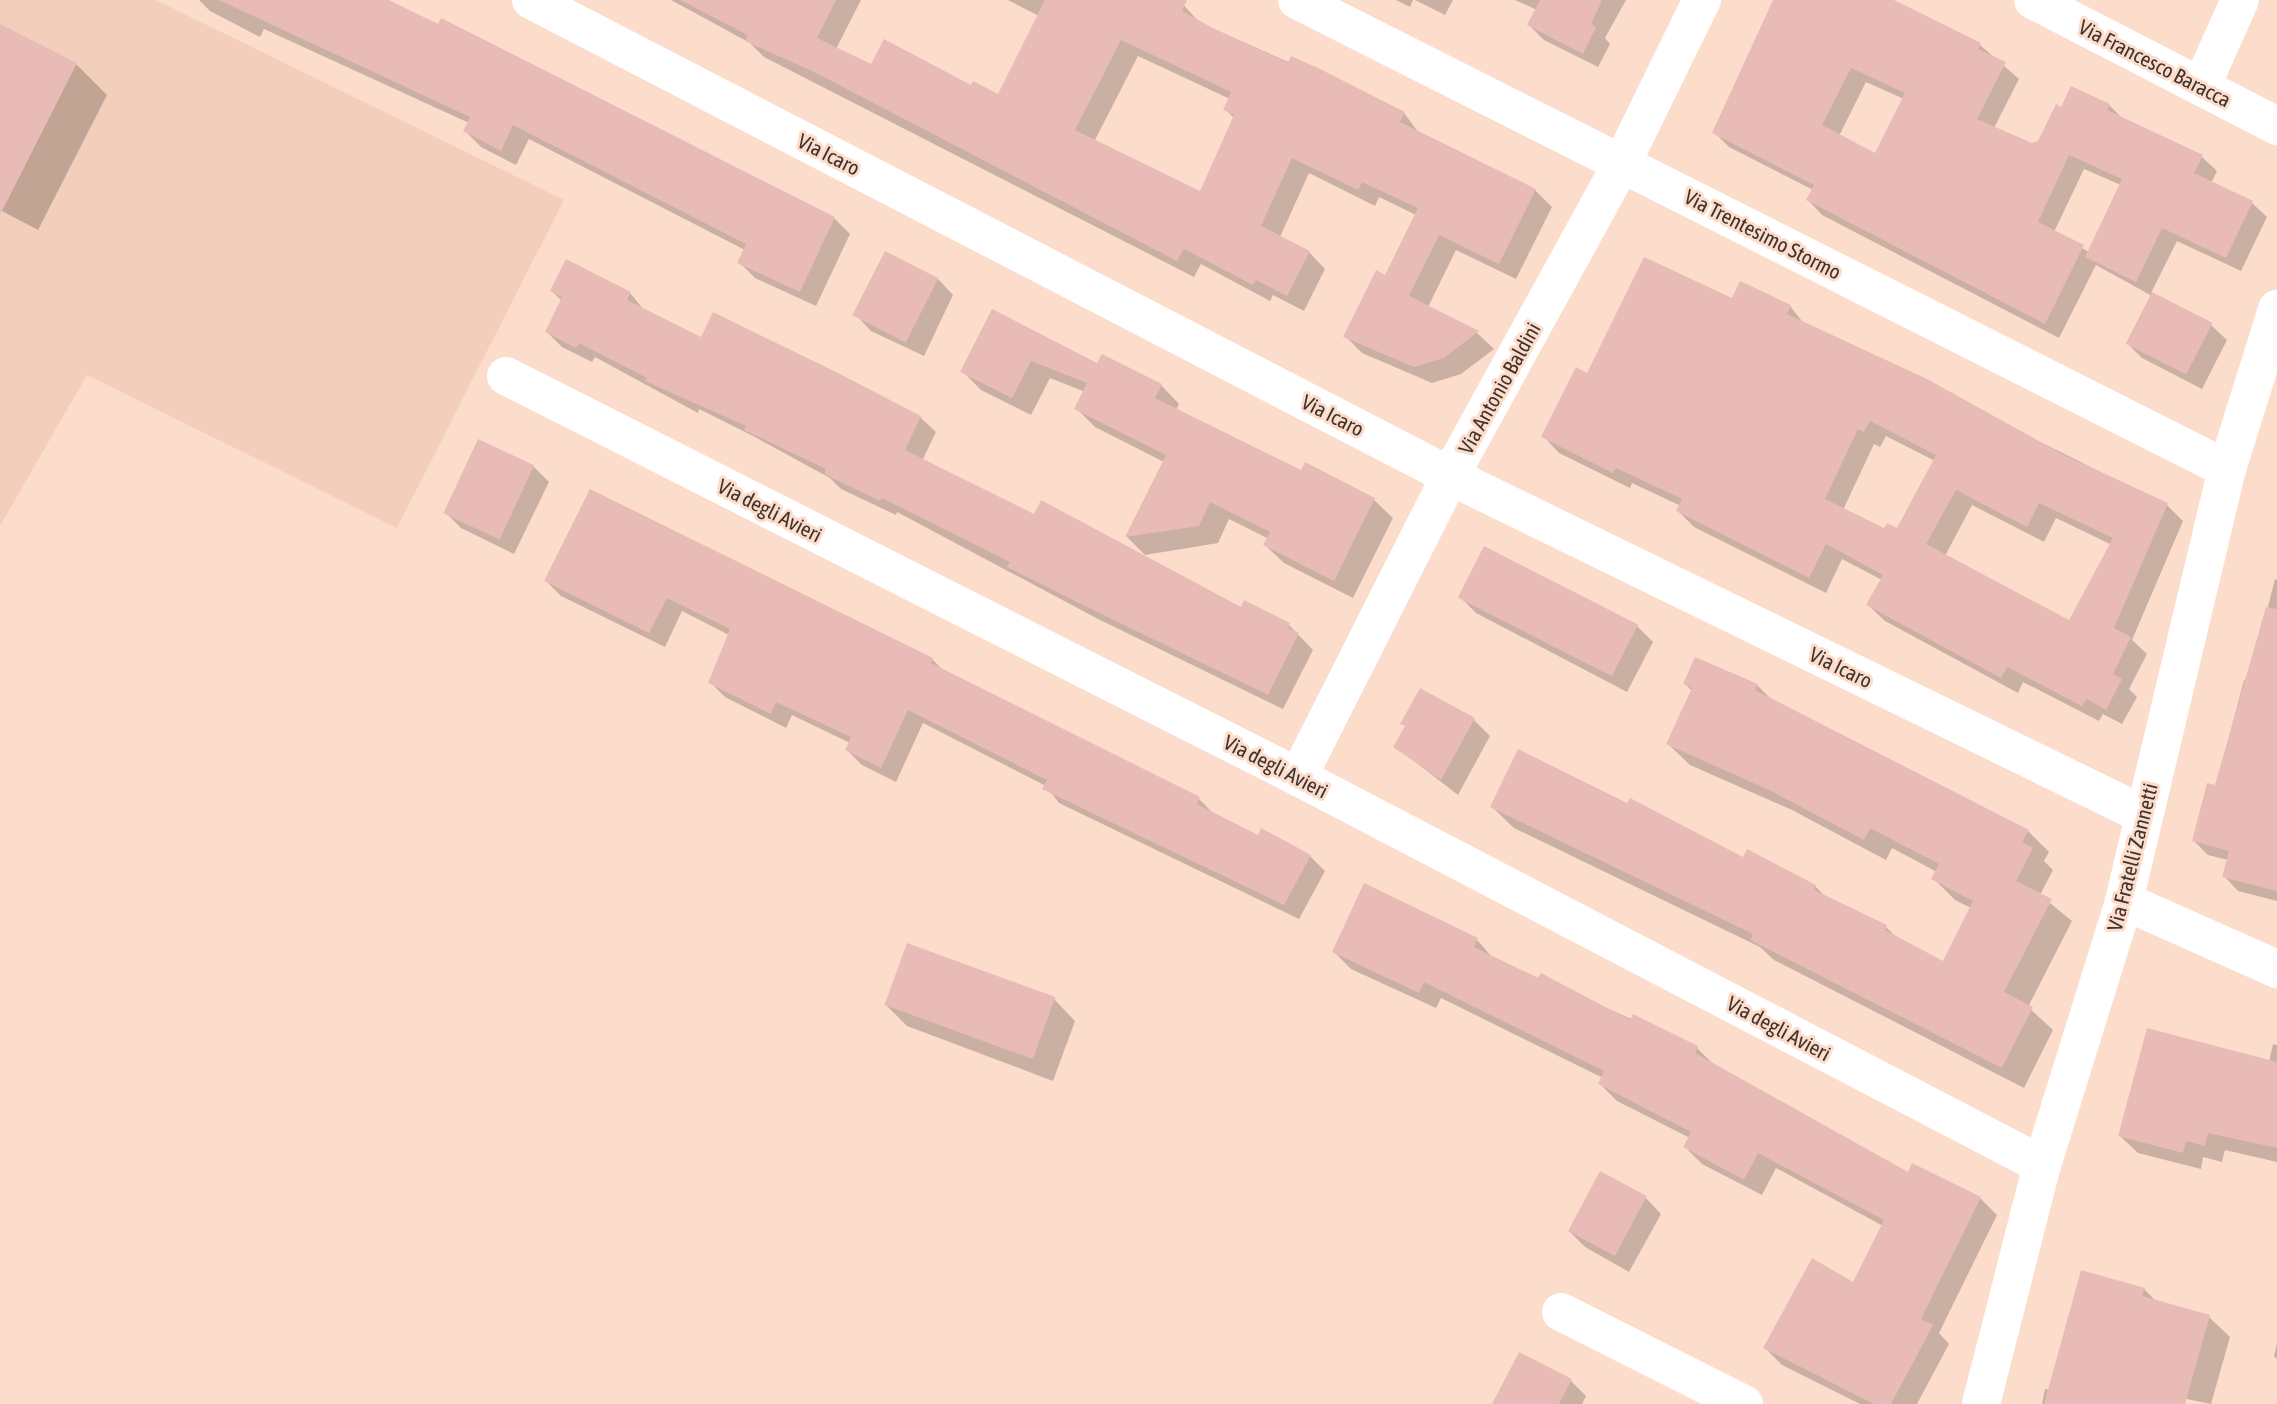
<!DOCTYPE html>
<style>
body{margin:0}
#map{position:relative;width:2277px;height:1404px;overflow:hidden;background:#fcddcc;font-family:"Asap Condensed",sans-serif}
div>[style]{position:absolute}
.built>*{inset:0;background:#f3ceba}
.shadow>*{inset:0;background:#0003}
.building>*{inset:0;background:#e8bbb7;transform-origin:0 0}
.minor>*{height:38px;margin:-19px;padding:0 19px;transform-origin:19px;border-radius:19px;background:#fff}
span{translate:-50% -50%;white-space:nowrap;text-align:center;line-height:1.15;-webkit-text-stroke:6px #fcddcc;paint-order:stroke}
.street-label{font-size:21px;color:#3f332c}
</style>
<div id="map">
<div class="built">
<i style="clip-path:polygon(0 0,156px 0,564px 200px,397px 528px,87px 375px,0 526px)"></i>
</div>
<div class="shadow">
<i style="clip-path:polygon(199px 0,384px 0,834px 218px,850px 234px,816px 306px,755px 278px,739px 262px,745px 250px,529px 139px,516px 165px,481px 147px,465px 131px,469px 123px,264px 29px,260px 37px,210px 11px)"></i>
<i style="clip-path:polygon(evenodd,671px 0,861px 0,836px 49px,871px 67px,999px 96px,1039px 16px,1008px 0,1179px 0,1200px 23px,1404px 113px,1419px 133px,1535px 190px,1552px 207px,1516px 279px,1456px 250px,1428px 307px,1477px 333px,1494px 349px,1461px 374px,1432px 383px,1362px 353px,1345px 336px,1385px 277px,1416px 215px,1379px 197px,1375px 206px,1309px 173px,1280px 237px,1309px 252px,1325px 269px,1304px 311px,1273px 295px,1270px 301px,1201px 264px,1194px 277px,764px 57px,750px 43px,671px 0,1138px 56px,1230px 99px,1225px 109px,1234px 118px,1201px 193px,1094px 142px,1138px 56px)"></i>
<i style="clip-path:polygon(1396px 0,1413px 0,1410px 7px)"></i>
<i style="clip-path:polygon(1415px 0,1453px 0,1445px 15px)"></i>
<i style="clip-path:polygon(1515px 0,1626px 0,1605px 38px,1610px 44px,1598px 67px,1544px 40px,1529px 25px,1537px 10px)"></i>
<i style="clip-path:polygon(evenodd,1775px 0,1890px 0,1980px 45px,2019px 79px,1994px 128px,2032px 145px,2039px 143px,2062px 109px,2109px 105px,2124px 120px,2202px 157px,2217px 171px,2211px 183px,2252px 203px,2267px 217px,2241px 271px,2177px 241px,2151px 293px,2211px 325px,2227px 340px,2202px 389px,2142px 358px,2127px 343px,2152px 296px,2096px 265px,2059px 338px,1822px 215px,1808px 200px,1813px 190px,1729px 147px,1714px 132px,1775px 0,1866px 82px,1904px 99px,1876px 155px,1839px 136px,1866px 82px,1775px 0,2084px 169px,2121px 185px,2089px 252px,2054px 232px,2084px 169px)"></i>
<i style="clip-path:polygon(0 26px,76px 64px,107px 95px,38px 230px,0 210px)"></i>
<i style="clip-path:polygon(938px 279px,953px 295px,924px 356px,871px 331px,856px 315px)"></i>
<i style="clip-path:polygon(552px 291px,630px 293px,644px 310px,702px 339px,920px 417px,936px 432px,922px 461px,1035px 517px,1242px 609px,1289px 625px,1313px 650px,1283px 709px,1098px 619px,897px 512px,896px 515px,841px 489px,830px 478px,753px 436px,699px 409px,698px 413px,595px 357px,592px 362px,562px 347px,547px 332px,562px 301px)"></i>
<i style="clip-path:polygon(evenodd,1732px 300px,1790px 306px,1805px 325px,2167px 505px,2183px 521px,2132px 640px,2147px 654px,2129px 689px,2137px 697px,2122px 724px,2103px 714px,2099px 721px,2023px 682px,2018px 693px,1885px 621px,1868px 605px,1882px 580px,1842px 559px,1826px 593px,1694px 527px,1678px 511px,1681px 506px,1632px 483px,1630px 488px,1559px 453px,1543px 436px,1588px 375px,1732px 300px,1886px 436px,1935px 461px,1898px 531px,1885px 531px,1843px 510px,1874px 444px,1880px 447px,1886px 436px,1732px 300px,1972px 505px,2044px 542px,2056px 518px,2112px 545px,2070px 622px,1945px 556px,1972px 505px)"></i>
<i style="clip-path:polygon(993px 311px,1098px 365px,1161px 385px,1179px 404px,1176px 410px,1301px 472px,1305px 464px,1374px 500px,1393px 518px,1353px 598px,1284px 563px,1265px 545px,1269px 539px,1229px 519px,1218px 543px,1145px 555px,1127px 537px,1164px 462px,1095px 427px,1077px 409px,1085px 392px,1050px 378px,1031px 415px,981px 390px,962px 371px)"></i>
<i style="clip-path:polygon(533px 466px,549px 482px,514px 554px,461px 528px,445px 512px)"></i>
<i style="clip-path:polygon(591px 491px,932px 659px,944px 671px,1199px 799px,1214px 814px,1258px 837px,1310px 856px,1325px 871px,1299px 919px,1059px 803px,1046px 786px,923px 723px,896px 782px,862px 765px,847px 750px,850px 743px,792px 715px,786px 728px,725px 697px,710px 682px,729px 635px,682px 611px,665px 647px,561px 596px,546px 581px)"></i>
<i style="clip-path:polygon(2275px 579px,2277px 580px,2277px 901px,2238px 891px,2224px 876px,2228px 860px,2208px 855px,2194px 841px,2216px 787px,2244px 680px,2249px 682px)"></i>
<i style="clip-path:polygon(1460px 597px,1637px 626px,1653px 642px,1627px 692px,1476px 613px)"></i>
<i style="clip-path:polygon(1685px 684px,1757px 685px,1773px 701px,2028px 831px,2049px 852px,2044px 861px,2053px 870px,2040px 895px,2072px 921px,2028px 1007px,2053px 1030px,2024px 1088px,1774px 960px,1760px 947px,1514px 828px,1492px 807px,1744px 860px,1815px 886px,1827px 898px,1886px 927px,1899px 940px,1944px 963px,1971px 908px,1955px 900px,1934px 879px,1937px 872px,1892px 848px,1886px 860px,1792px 810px,1690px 765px,1668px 744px,1692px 691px)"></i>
<i style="clip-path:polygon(1420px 690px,1474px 720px,1490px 736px,1458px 795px,1396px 747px,1406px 727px,1402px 723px)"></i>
<i style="clip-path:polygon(1365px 886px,1477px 940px,1493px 958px,1697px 1048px,1714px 1065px,1909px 1174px,1980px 1198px,1997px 1215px,1939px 1333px,1949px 1344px,1917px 1404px,1860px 1404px,1782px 1365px,1765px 1348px,1854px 1284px,1883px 1226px,1776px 1168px,1762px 1195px,1702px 1164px,1685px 1147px,1690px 1138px,1617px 1101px,1600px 1084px,1603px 1078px,1441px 998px,1436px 1008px,1351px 969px,1334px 952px)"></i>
<i style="clip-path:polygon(1054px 999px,1075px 1021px,1053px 1081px,907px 1026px,886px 1005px)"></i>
<i style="clip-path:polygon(2273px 1044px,2277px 1045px,2277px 1162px,2225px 1150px,2222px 1162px,2203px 1157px,2201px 1169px,2138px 1153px,2120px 1136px,2269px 1062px)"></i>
<i style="clip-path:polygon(1646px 1198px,1661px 1214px,1629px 1272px,1585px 1247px,1569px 1231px)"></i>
<i style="clip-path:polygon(2144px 1289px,2157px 1302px,2209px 1317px,2230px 1337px,2211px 1404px,2138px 1389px,2134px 1404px,2042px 1404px,2045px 1389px,2050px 1390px)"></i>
<i style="clip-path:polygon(2277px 1343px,2277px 1359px,2274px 1356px)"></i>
<i style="clip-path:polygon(1570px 1380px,1586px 1396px,1582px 1404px,1494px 1404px)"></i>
</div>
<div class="building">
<i style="clip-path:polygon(219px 0,389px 0,438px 24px,441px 18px,835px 217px,800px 292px,737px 263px,746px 244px,513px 125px,501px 151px,463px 131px,470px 117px)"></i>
<i style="clip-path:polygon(evenodd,680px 0,836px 0,817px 38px,871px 64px,884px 39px,971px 85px,973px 81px,998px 94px,1045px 0,1187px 0,1182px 11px,1211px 27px,1288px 63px,1291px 56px,1318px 68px,1405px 112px,1400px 122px,1536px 189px,1499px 264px,1439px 235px,1409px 296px,1479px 331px,1444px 358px,1414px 367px,1343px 337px,1376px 270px,1385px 275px,1418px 208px,1362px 182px,1358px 190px,1292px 158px,1261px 226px,1310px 251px,1287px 296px,1256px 280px,1253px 285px,1184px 249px,1177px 261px,814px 72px,745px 41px,748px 35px,680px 0,1121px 40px,1231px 92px,1223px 110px,1234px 115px,1200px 191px,1075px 130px,1121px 40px)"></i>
<i style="clip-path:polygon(1540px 0,1602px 0,1591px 24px,1596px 27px,1583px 54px,1527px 25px)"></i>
<i style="clip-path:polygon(evenodd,1773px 0,1894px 0,1981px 43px,1978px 49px,2006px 62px,1977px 119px,2032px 143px,2038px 141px,2056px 104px,2061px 107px,2071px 86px,2110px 104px,2107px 110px,2203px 155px,2194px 173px,2253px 201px,2226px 258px,2162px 228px,2136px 282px,2085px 257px,2122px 179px,2069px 155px,2038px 222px,2084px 245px,2045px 324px,1806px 200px,1814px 185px,1712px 133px,1773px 0,1851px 68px,1905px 93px,1875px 153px,1822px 125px,1851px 68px)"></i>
<i style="clip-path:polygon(0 24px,77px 63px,0 215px)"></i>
<i style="left:885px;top:251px;width:60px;height:72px;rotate:27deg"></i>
<i style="clip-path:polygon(evenodd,1644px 257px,1732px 298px,1740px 281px,1791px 305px,1787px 314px,1927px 379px,2064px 455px,2168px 503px,2114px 628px,2131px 637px,2113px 674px,2122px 679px,2106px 710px,2087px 699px,2082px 706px,2007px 667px,2001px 678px,1866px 605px,1883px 575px,1826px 544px,1809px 578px,1676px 511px,1682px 499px,1616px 468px,1613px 473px,1541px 437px,1576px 367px,1587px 373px,1644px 257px,1870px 421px,1936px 455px,1897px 528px,1887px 523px,1884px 528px,1825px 499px,1858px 429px,1864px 432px,1870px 421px,1644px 257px,1956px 490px,2027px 527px,2039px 503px,2113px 538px,2069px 620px,1926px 544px,1956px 490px)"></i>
<i style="clip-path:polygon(566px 259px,631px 292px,627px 300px,701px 337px,713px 312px,836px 372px,921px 416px,905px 450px,1034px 514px,1041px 500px,1241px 607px,1244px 600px,1290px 623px,1288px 628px,1299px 633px,1268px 695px,1081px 604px,1007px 567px,1010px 562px,882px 498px,880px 501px,824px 474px,826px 469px,744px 430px,746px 426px,645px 381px,647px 378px,579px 343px,576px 348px,545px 332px,562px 297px,550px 291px)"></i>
<i style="left:2152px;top:292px;width:68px;height:58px;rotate:27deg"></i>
<i style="clip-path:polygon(992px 309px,1097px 363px,1102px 354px,1162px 384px,1155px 398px,1301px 470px,1305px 462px,1375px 498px,1334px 581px,1263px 545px,1270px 532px,1210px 502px,1199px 526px,1125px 537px,1166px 455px,1074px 409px,1087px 383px,1031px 361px,1012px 398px,960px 372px)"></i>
<i style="left:478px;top:439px;width:62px;height:82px;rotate:25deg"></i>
<i style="clip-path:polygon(590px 489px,933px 658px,931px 663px,1200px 797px,1197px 804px,1258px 835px,1261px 828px,1311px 855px,1284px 905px,1042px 789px,1047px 780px,908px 710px,881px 768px,845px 750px,851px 737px,776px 702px,771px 714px,708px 683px,730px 629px,667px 598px,649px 633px,544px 581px)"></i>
<i style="left:1484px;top:546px;width:173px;height:58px;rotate:27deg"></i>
<i style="clip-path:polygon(2266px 607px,2277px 609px,2277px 891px,2222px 877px,2229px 851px,2192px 841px,2207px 783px,2215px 785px)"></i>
<i style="clip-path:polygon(1695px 657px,1758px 684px,1755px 690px,2029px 830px,2022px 842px,2033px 848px,2016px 881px,2052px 899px,2004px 992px,2033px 1007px,2002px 1068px,1750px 940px,1753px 934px,1490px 807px,1518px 749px,1627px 803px,1630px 798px,1743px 857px,1747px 849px,1816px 885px,1814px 890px,1887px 925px,1885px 930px,1943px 961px,1973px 901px,1931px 879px,1939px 864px,1870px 828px,1864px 840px,1769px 790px,1666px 744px,1692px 688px,1683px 684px)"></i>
<i style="clip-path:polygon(1420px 688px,1475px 718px,1441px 780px,1393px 747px,1405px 726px,1400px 724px)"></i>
<i style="clip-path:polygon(1364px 883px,1478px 938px,1474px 947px,1538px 978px,1541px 973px,1630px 1020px,1633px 1014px,1698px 1046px,1695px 1053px,1908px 1172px,1912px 1163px,1981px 1197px,1921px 1319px,1933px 1325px,1891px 1404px,1874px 1404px,1763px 1348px,1812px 1258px,1853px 1282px,1884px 1220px,1758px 1153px,1744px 1180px,1683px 1147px,1691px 1132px,1598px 1084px,1604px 1071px,1424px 982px,1419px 993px,1332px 952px)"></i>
<i style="left:907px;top:943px;width:158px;height:66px;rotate:20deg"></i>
<i style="clip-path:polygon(2147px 1028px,2277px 1062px,2277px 1148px,2208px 1133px,2205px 1146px,2186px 1141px,2183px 1153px,2118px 1136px)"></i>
<i style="left:1600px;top:1171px;width:53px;height:68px;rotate:28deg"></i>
<i style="clip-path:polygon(2081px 1270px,2145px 1288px,2142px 1296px,2210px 1315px,2185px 1404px,2044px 1404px)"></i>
<i style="clip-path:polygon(1519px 1352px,1572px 1379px,1559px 1404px,1492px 1404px)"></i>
</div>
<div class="minor">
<i style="left:531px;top:0;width:1035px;rotate:27.38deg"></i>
<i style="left:1450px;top:476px;width:770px;rotate:26.03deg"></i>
<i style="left:1297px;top:0;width:1042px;rotate:26.76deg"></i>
<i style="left:2033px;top:0;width:275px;rotate:27.3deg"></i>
<i style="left:2201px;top:87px;width:95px;rotate:-65.9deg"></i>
<i style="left:506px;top:376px;width:888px;rotate:26.85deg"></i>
<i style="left:1298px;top:777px;width:839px;rotate:27.54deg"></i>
<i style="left:1298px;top:777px;width:337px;rotate:-63.2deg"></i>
<i style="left:1450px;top:476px;width:357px;rotate:-61.2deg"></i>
<i style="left:1622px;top:163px;width:182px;rotate:-63.9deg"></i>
<i style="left:2124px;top:901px;width:167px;rotate:24deg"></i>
<i style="left:1561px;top:1312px;width:205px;rotate:26.7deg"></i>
<i style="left:1981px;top:1404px;width:247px;rotate:-75.7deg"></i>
<i style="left:2042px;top:1165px;width:276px;rotate:-72.7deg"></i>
<i style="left:2124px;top:901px;width:444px;rotate:-76.6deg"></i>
<i style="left:2227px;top:469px;width:168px;rotate:-72.6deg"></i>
</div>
<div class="street-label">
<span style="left:2155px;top:63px;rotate:27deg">Via Francesco Baracca</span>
<span style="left:829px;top:154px;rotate:27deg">Via Icaro</span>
<span style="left:1763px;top:234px;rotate:27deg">Via Trentesimo Stormo</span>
<span style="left:1499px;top:388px;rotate:-61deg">Via Antonio Baldini</span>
<span style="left:1333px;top:415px;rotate:27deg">Via Icaro</span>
<span style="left:770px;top:510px;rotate:27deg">Via degli Avieri</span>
<span style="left:1841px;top:667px;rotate:26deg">Via Icaro</span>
<span style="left:1276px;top:766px;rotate:27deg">Via degli Avieri</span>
<span style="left:2132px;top:857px;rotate:-76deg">Via Fratelli Zannetti</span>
<span style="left:1779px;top:1028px;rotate:28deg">Via degli Avieri</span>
</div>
</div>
